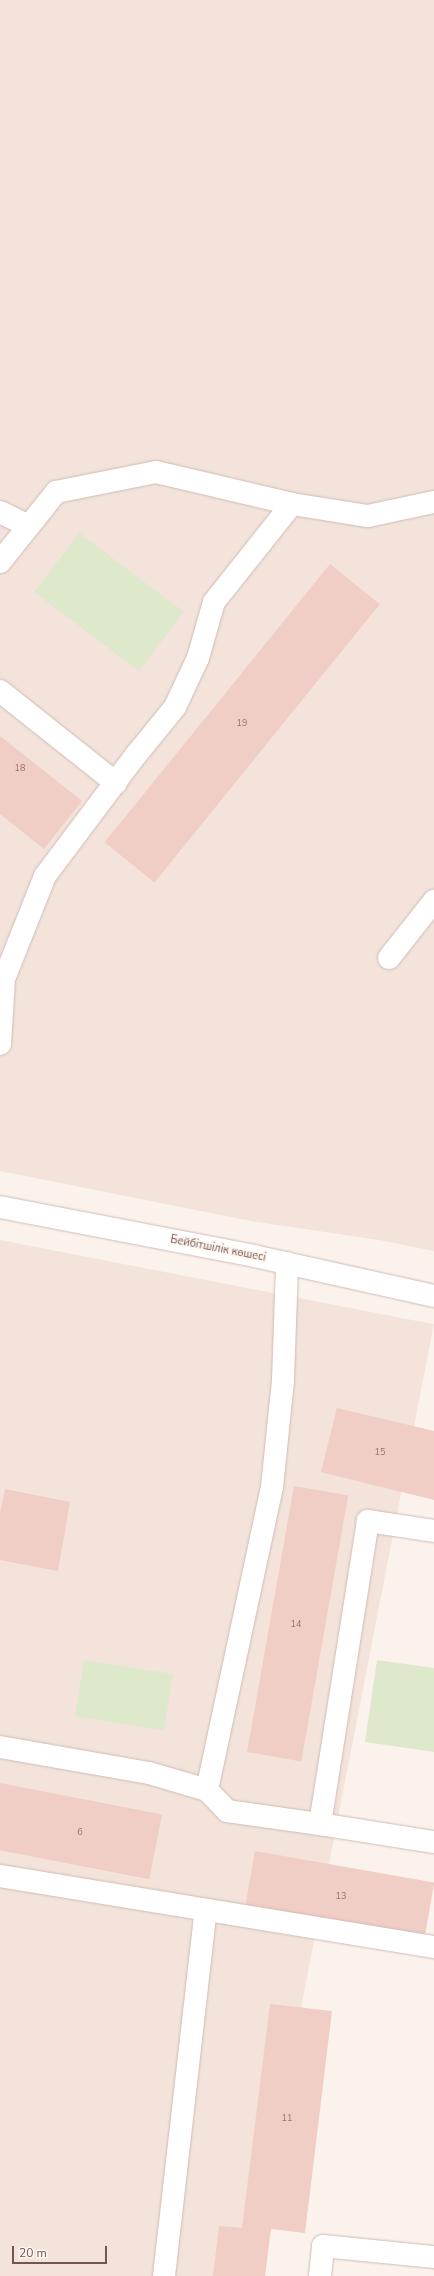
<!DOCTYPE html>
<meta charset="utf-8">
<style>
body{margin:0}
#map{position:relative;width:434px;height:2276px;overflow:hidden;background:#fcf2ec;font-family:"Nunito Sans",sans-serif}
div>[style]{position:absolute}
.residential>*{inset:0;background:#f3e3da;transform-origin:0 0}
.green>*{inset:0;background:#dde9ca;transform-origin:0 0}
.building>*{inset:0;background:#f0cdc5;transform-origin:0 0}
.roads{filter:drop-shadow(0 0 1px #d0bbb4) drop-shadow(0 0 1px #d0bbb4)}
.minor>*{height:22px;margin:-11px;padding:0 11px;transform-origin:11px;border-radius:11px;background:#fff}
span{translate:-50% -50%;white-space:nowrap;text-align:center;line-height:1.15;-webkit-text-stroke:4px #fef7f2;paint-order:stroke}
.number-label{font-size:9px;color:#94736c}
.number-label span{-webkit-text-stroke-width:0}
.street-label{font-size:11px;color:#76554f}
.scale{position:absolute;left:12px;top:2246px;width:95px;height:18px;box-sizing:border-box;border:2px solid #76554f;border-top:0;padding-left:5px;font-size:12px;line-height:14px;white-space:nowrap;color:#76554f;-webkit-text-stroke:3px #fef7f2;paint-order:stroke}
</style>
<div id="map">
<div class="residential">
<i style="clip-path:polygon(0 0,434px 0,434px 1251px,379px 1240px,251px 1221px,0 1171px)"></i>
<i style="left:0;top:1240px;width:442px;height:1036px;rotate:11deg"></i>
</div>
<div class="green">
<i style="left:79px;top:533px;width:131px;height:74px;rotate:37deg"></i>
<i style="left:84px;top:1660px;width:90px;height:57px;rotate:9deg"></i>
<i style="clip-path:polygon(377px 1660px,434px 1668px,434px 1752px,365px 1742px)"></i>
</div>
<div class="building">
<i style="left:330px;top:564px;width:64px;height:358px;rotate:39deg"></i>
<i style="clip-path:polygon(0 736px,82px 801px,44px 849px,0 814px)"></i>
<i style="clip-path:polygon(337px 1408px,434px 1431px,434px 1500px,321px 1472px)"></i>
<i style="left:294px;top:1486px;width:55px;height:270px;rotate:10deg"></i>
<i style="clip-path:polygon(5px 1489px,70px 1502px,58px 1571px,0 1560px,0 1514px)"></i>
<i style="left:0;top:1783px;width:165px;height:66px;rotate:11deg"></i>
<i style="left:255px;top:1851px;width:182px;height:59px;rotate:10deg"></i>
<i style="clip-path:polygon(270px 2004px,332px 2011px,305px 2233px,271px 2229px,265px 2276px,213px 2276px,219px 2226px,242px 2228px)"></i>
</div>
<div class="roads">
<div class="minor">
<i style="left:0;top:512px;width:32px;rotate:26deg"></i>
<i style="left:0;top:562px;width:90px;rotate:-51.3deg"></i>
<i style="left:56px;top:492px;width:102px;rotate:-11.3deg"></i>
<i style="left:156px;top:472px;width:140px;rotate:13.2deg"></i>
<i style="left:292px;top:504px;width:77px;rotate:9deg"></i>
<i style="left:368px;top:516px;width:67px;rotate:-12deg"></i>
<i style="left:0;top:691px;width:148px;rotate:38.4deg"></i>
<i style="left:389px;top:958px;width:73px;rotate:-51.7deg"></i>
<i style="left:0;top:1044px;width:65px;rotate:-86.5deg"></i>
<i style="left:4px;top:979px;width:111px;rotate:-68.3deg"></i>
<i style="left:45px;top:876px;width:151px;rotate:-53.1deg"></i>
<i style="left:136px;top:755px;width:62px;rotate:-50.9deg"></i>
<i style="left:175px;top:707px;width:54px;rotate:-64.9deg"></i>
<i style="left:198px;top:658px;width:58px;rotate:-74.1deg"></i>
<i style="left:214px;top:602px;width:125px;rotate:-51.5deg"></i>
<i style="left:0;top:1207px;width:259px;rotate:10.9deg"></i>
<i style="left:254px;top:1256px;width:184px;rotate:12.5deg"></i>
<i style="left:434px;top:1531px;width:67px;rotate:-171.4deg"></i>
<i style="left:368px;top:1521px;width:307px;rotate:99deg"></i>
<i style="left:320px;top:1824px;width:115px;rotate:9deg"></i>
<i style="left:0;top:1747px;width:151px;rotate:9.9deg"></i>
<i style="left:149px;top:1773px;width:60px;rotate:16.3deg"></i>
<i style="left:207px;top:1790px;width:29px;rotate:46deg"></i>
<i style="left:227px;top:1811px;width:94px;rotate:8deg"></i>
<i style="left:207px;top:1790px;width:310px;rotate:-77.9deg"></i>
<i style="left:272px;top:1487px;width:108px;rotate:-84.1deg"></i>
<i style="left:283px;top:1380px;width:117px;rotate:-88deg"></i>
<i style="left:0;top:1876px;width:440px;rotate:9.3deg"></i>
<i style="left:164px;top:2276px;width:368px;rotate:-83.5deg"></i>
<i style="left:320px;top:2276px;width:30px;rotate:-84deg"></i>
<i style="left:323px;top:2246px;width:112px;rotate:5.7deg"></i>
</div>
</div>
<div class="number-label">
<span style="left:242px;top:723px">19</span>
<span style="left:20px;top:768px">18</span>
<span style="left:380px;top:1452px">15</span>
<span style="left:296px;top:1624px">14</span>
<span style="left:80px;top:1832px">6</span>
<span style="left:341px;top:1896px">13</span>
<span style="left:287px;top:2118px">11</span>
</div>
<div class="street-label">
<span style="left:218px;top:1249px;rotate:11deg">Бейбітшілік көшесі</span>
</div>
<div class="scale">20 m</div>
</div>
